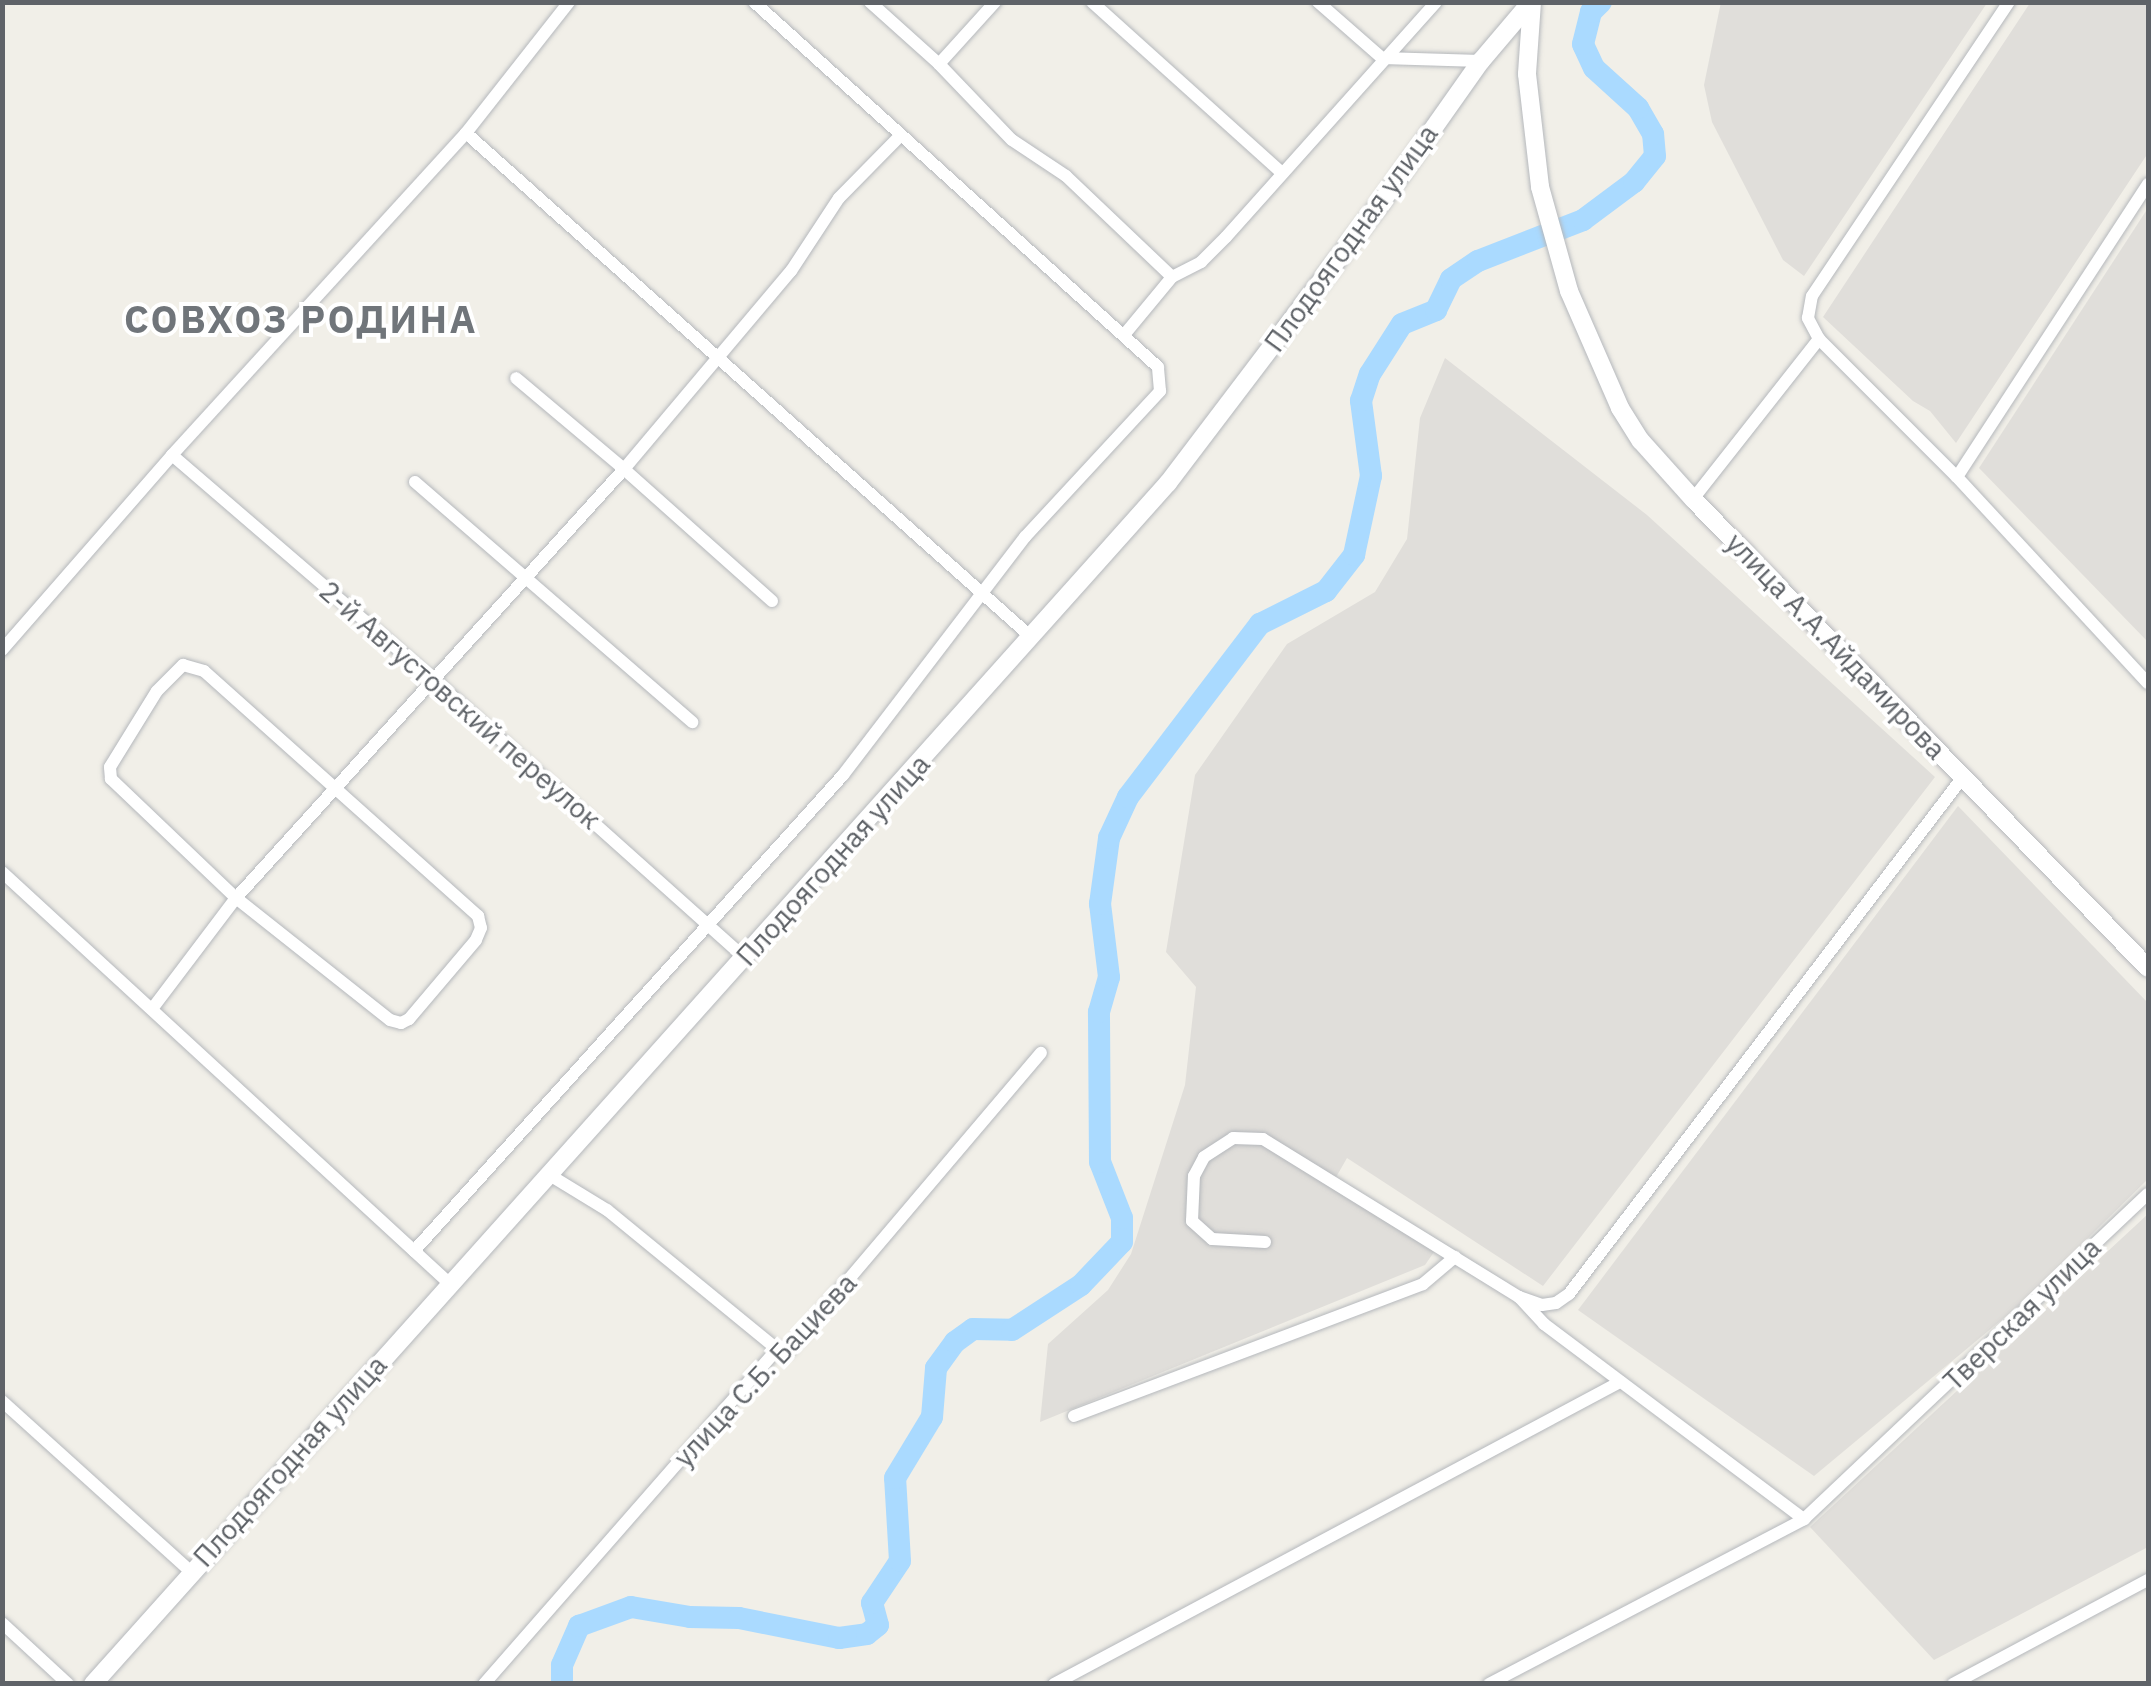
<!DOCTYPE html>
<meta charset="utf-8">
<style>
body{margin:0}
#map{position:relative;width:2151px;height:1686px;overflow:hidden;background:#f1efe8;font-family:"IBM Plex Sans",sans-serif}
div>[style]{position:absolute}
.industrial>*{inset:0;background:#e0deda}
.river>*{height:22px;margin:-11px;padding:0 11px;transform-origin:11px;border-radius:11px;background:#aadaff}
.roads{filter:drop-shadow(0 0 2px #b5b8bc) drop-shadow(0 0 2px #b5b8bc)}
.street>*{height:12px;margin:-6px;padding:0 6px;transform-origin:6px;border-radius:6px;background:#fff}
.secondary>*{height:18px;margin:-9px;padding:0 9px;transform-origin:9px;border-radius:9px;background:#fff}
span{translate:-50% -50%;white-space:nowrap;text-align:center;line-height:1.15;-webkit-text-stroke:8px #fff;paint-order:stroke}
.street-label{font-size:28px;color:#5f6368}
.district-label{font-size:38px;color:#70757a;font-weight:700;letter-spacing:2.5px}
.frame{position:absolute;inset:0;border:5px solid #5f6368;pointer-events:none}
</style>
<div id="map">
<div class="industrial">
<i style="clip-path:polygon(1721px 2px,1987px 3px,1804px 276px,1783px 260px,1712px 122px,1704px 85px)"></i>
<i style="clip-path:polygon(2030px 3px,2148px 3px,2148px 153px,1956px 443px,1930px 411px,1913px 401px,1823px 317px)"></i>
<i style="clip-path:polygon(2148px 208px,2148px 642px,1979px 468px)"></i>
<i style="clip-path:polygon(1445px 358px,1647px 515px,1935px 777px,1543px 1286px,1347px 1158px,1331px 1186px,1434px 1252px,1425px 1265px,1040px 1422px,1048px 1344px,1108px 1290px,1131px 1254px,1185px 1085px,1196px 987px,1166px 952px,1195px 775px,1287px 644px,1375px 592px,1407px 539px,1420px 418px)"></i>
<i style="clip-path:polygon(1958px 806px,2148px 1003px,2148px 1179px,2023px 1302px,1814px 1476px,1578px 1310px)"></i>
<i style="clip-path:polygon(2148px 1214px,2148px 1547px,1934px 1660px,1810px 1527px)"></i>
</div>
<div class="river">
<i style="left:562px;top:1684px;width:19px;rotate:-90deg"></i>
<i style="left:562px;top:1665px;width:43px;rotate:-66.4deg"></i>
<i style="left:579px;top:1626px;width:55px;rotate:-20.1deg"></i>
<i style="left:631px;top:1607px;width:60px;rotate:9.6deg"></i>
<i style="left:690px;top:1617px;width:49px;rotate:1.2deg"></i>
<i style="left:739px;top:1618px;width:102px;rotate:11.3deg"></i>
<i style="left:839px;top:1638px;width:28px;rotate:-8deg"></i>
<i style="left:867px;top:1634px;width:14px;rotate:-39deg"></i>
<i style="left:878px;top:1625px;width:23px;rotate:-105deg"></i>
<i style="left:872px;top:1603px;width:50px;rotate:-56.3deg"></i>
<i style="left:900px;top:1561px;width:83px;rotate:-93.4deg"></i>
<i style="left:895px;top:1478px;width:71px;rotate:-58.8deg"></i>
<i style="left:932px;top:1417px;width:49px;rotate:-85.3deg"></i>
<i style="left:936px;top:1368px;width:32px;rotate:-54deg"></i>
<i style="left:955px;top:1342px;width:22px;rotate:-36deg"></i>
<i style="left:973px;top:1329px;width:39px;rotate:1deg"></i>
<i style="left:1012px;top:1330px;width:82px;rotate:-33.1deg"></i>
<i style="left:1081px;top:1285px;width:59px;rotate:-46.4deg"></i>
<i style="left:1122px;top:1242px;width:24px;rotate:-90deg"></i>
<i style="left:1122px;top:1218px;width:60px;rotate:-111.4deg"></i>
<i style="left:1100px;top:1162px;width:150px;rotate:-90.4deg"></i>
<i style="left:1099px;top:1012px;width:36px;rotate:-74deg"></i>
<i style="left:1109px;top:977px;width:74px;rotate:-97deg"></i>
<i style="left:1100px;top:904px;width:67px;rotate:-82.2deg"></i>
<i style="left:1109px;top:838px;width:45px;rotate:-65.1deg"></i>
<i style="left:1128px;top:797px;width:218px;rotate:-52.7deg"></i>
<i style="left:1260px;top:624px;width:74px;rotate:-26.6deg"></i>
<i style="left:1326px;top:591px;width:46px;rotate:-52.1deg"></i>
<i style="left:1354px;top:555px;width:81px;rotate:-77.9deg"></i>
<i style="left:1371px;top:476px;width:76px;rotate:-97.6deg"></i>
<i style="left:1361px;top:401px;width:28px;rotate:-72deg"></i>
<i style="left:1370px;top:374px;width:59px;rotate:-57.4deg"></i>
<i style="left:1402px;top:324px;width:37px;rotate:-22deg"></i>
<i style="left:1436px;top:310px;width:34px;rotate:-64deg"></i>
<i style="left:1451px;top:279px;width:32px;rotate:-34deg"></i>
<i style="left:1478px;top:261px;width:113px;rotate:-21.3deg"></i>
<i style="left:1583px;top:220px;width:64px;rotate:-36.7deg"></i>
<i style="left:1634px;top:182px;width:33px;rotate:-51deg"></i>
<i style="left:1655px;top:156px;width:22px;rotate:-95deg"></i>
<i style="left:1653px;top:134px;width:30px;rotate:-120deg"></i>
<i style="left:1638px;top:108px;width:59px;rotate:-137.7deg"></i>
<i style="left:1594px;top:68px;width:26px;rotate:-115deg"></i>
<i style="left:1583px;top:44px;width:33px;rotate:-76deg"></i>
<i style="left:1591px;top:12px;width:14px;rotate:-45deg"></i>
</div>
<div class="roads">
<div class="street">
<i style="left:870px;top:2px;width:93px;rotate:41.9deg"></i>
<i style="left:939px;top:64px;width:105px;rotate:46.2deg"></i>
<i style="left:1012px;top:140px;width:65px;rotate:33.7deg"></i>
<i style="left:1066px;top:176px;width:146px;rotate:43.6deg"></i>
<i style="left:1092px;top:2px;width:256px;rotate:42deg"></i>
<i style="left:1318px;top:2px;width:85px;rotate:41.2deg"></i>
<i style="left:1382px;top:58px;width:99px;rotate:1.7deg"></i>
<i style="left:939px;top:64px;width:84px;rotate:-47.9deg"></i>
<i style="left:466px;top:133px;width:757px;rotate:41.73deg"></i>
<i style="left:1124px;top:335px;width:75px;rotate:-50.4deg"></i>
<i style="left:1172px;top:277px;width:33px;rotate:-27deg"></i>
<i style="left:1201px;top:262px;width:35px;rotate:-45deg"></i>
<i style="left:1226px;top:237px;width:315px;rotate:-48.2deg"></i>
<i style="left:1819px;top:339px;width:24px;rotate:-118deg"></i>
<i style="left:1808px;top:318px;width:22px;rotate:-80deg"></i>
<i style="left:1812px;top:296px;width:354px;rotate:-56.2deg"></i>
<i style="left:172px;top:455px;width:345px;rotate:40.7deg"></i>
<i style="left:434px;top:680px;width:417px;rotate:41.8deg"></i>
<i style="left:1957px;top:477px;width:350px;rotate:-56.9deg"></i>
<i style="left:415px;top:482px;width:367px;rotate:40.9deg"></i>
<i style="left:1693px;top:499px;width:204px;rotate:-51.8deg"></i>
<i style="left:1819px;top:339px;width:195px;rotate:45deg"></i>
<i style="left:1957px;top:477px;width:281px;rotate:47.2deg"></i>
<i style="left:772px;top:601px;width:198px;rotate:-138.3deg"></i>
<i style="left:624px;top:469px;width:259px;rotate:-49.9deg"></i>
<i style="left:791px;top:271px;width:87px;rotate:-56.7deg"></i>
<i style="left:839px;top:198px;width:88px;rotate:-45.5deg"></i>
<i style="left:2px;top:650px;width:259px;rotate:-48.9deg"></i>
<i style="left:172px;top:455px;width:436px;rotate:-47.6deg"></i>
<i style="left:466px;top:133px;width:167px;rotate:-51.8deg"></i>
<i style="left:183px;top:665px;width:22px;rotate:16deg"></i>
<i style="left:204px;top:671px;width:368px;rotate:41.8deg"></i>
<i style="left:478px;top:916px;width:12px;rotate:76deg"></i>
<i style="left:481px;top:928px;width:13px;rotate:113deg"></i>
<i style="left:476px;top:940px;width:104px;rotate:130.3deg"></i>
<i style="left:409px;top:1019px;width:9px;rotate:153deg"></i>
<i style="left:401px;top:1023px;width:11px;rotate:-165deg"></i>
<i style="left:390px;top:1020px;width:196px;rotate:-141.6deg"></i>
<i style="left:236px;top:898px;width:173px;rotate:-136.4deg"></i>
<i style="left:111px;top:779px;width:12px;rotate:-95deg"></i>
<i style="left:110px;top:767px;width:89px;rotate:-58.3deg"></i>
<i style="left:157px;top:691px;width:37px;rotate:-45deg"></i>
<i style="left:2px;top:872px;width:609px;rotate:42.6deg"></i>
<i style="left:152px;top:1009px;width:139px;rotate:-52.9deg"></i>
<i style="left:236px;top:898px;width:578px;rotate:-47.87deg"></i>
<i style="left:624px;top:469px;width:141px;rotate:-139.9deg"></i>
<i style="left:548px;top:1174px;width:69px;rotate:31.4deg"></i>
<i style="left:607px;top:1210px;width:220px;rotate:39.3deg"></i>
<i style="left:1265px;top:1242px;width:53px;rotate:-176.8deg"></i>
<i style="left:1212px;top:1239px;width:27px;rotate:-138deg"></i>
<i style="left:1192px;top:1221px;width:45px;rotate:-87.5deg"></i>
<i style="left:1194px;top:1176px;width:21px;rotate:-62deg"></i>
<i style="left:1204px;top:1157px;width:35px;rotate:-33deg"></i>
<i style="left:1233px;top:1138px;width:30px;rotate:2deg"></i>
<i style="left:1263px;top:1139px;width:301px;rotate:31.7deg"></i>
<i style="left:1519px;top:1297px;width:24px;rotate:19deg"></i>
<i style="left:1542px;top:1305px;width:14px;rotate:-8deg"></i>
<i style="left:1556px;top:1303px;width:16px;rotate:-35deg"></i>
<i style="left:1569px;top:1294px;width:650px;rotate:-52.69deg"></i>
<i style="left:414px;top:1251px;width:641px;rotate:-47.97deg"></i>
<i style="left:843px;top:775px;width:300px;rotate:-52.6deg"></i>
<i style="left:1025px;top:537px;width:199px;rotate:-47.2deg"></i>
<i style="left:1160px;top:391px;width:24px;rotate:-95deg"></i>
<i style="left:1158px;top:367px;width:544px;rotate:-137.9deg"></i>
<i style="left:1519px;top:1297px;width:37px;rotate:47deg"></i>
<i style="left:1544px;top:1324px;width:325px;rotate:36.9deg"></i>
<i style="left:2px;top:1401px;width:255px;rotate:42.1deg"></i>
<i style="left:1074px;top:1416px;width:373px;rotate:-20.7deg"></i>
<i style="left:1423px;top:1284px;width:42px;rotate:-40.2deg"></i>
<i style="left:2px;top:1623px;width:90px;rotate:42.7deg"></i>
<i style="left:484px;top:1684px;width:445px;rotate:-48.8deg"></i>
<i style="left:777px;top:1349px;width:11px;rotate:10deg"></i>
<i style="left:788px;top:1351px;width:391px;rotate:-49.7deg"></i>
<i style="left:1054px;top:1684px;width:642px;rotate:-28.08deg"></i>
<i style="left:1489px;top:1684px;width:356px;rotate:-27.6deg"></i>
<i style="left:1804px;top:1519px;width:473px;rotate:-43.4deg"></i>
<i style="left:1953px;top:1684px;width:221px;rotate:-28.1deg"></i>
</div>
<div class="secondary">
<i style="left:1532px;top:2px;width:72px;rotate:94deg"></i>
<i style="left:1527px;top:74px;width:114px;rotate:83.4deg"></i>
<i style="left:1540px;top:187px;width:108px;rotate:74.4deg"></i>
<i style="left:1569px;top:291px;width:128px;rotate:66.4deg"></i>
<i style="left:1620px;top:408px;width:39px;rotate:58deg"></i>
<i style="left:1641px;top:441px;width:78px;rotate:48.1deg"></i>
<i style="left:1693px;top:499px;width:653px;rotate:45.87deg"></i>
<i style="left:93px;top:1684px;width:1612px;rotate:-48.17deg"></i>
<i style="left:1168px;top:483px;width:350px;rotate:-52.8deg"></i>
<i style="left:1380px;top:204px;width:175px;rotate:-54.8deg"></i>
<i style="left:1481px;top:61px;width:77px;rotate:-49.7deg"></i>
</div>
</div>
<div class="street-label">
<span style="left:1351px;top:238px;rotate:-54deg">Плодоягодная улица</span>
<span style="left:1836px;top:646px;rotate:46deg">улица А.А.Айдамирова</span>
<span style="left:460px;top:705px;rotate:41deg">2-й Августовский переулок</span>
<span style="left:833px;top:860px;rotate:-48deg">Плодоягодная улица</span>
<span style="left:2022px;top:1314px;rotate:-44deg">Тверская улица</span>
<span style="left:765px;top:1370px;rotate:-47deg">улица С.Б. Бациева</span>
<span style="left:290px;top:1461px;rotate:-48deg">Плодоягодная улица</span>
</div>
<div class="district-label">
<span style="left:301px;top:319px">СОВХОЗ РОДИНА</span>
</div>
<div class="frame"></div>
</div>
